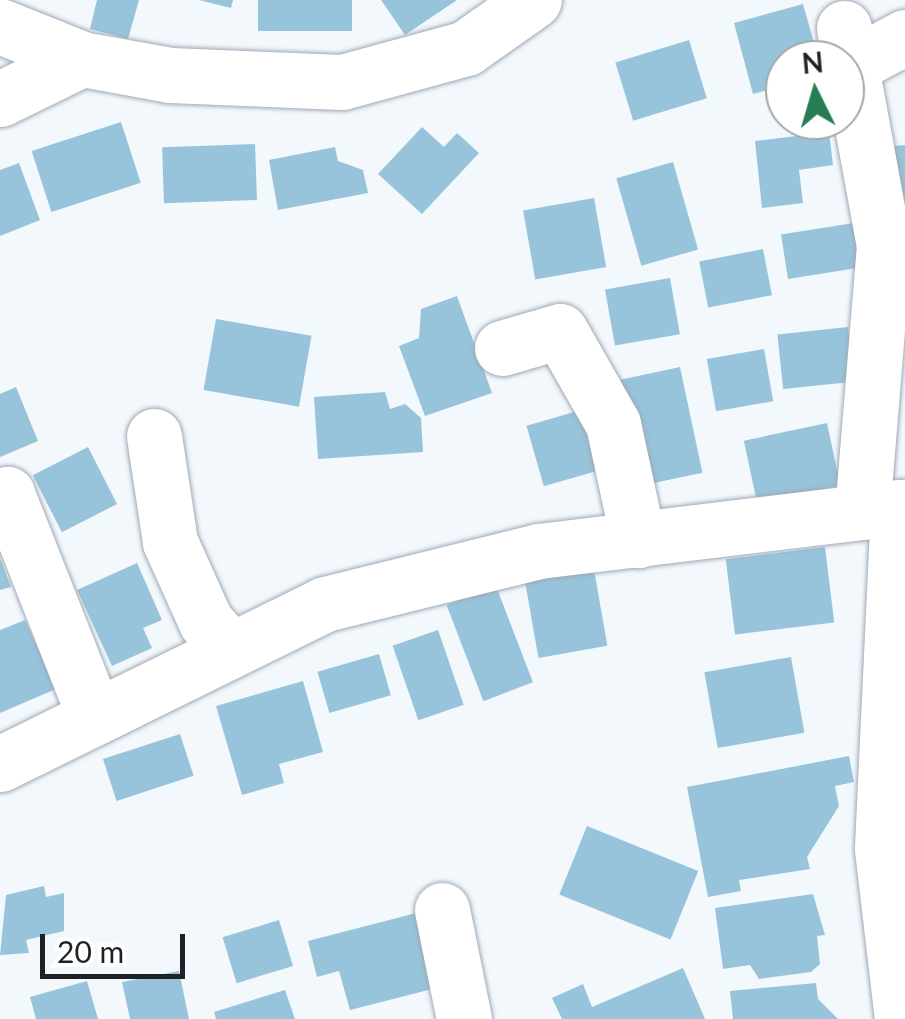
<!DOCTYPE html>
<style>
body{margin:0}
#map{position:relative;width:905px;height:1019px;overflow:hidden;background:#f3f8fd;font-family:Lato,sans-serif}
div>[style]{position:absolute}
.building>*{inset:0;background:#97c4db;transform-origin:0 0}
.roads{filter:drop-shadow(0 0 2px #9ea9b5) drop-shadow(0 0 2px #9ea9b5)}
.minor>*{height:55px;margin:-27.5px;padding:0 27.5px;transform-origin:27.5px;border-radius:27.5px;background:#fff}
span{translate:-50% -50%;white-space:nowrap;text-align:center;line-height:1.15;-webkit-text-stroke:9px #fff;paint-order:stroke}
.north{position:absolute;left:765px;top:40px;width:100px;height:100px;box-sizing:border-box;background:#fff;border:2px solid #a5a7a9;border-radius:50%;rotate:355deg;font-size:28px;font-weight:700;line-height:40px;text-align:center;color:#1e2227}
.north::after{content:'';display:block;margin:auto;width:35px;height:45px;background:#267d51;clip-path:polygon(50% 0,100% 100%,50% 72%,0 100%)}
.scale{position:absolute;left:40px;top:934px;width:145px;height:45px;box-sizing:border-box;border:5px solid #1e2227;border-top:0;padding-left:12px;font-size:30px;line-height:35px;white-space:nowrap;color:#1e2227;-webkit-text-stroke:8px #fff;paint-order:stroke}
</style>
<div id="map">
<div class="building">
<i style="clip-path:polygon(97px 0,139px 0,128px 39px,90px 29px)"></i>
<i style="clip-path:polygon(199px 0,233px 0,231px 8px)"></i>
<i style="left:258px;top:0;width:94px;height:31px"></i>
<i style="clip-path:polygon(381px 0,457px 0,405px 35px)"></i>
<i style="clip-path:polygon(803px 4px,819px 60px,785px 60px,785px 85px,753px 94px,734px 23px)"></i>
<i style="left:689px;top:40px;width:61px;height:77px;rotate:73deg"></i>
<i style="left:121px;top:122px;width:64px;height:94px;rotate:72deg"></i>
<i style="clip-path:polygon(422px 127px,444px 147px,457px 133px,479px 153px,422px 214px,378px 174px)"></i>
<i style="clip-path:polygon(829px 132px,833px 165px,799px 170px,803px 203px,762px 208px,755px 141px)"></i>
<i style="left:255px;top:144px;width:56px;height:93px;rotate:88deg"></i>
<i style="clip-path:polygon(905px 145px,905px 220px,894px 146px)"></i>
<i style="clip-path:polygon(335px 147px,338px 161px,363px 170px,368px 193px,278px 210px,269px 160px)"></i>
<i style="left:673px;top:162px;width:91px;height:59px;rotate:74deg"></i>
<i style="clip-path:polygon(19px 163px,40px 220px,0 236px,0 170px)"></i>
<i style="left:594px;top:198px;width:70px;height:72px;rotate:80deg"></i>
<i style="left:860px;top:222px;width:45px;height:80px;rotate:81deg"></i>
<i style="left:763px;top:249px;width:47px;height:65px;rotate:79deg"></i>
<i style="left:670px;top:278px;width:57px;height:66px;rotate:80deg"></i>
<i style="clip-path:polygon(457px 296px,492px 393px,425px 416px,399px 346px,419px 338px,421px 309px)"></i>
<i style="left:216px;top:319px;width:97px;height:72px;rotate:10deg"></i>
<i style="left:848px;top:327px;width:55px;height:71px;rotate:84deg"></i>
<i style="left:764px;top:349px;width:53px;height:58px;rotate:80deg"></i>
<i style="left:680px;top:367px;width:108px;height:61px;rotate:78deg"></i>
<i style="clip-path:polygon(16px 387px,38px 441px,0 457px,0 394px)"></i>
<i style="clip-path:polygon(385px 392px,390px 409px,405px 404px,421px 418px,423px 452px,318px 459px,314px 397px)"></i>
<i style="left:588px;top:408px;width:63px;height:64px;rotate:74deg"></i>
<i style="left:827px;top:423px;width:64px;height:85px;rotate:78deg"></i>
<i style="left:88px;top:447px;width:64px;height:62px;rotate:63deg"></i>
<i style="left:825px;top:547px;width:76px;height:100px;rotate:83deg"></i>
<i style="clip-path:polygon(0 558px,11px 587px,0 590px)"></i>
<i style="clip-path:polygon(137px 563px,162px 620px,143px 628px,152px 648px,112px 666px,77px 590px)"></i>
<i style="left:593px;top:564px;width:83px;height:70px;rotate:80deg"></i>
<i style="left:496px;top:586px;width:103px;height:53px;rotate:69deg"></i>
<i style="clip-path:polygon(25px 620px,56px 689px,0 713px,0 630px)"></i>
<i style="left:438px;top:630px;width:79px;height:48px;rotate:71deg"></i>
<i style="left:379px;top:654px;width:43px;height:64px;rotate:74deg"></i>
<i style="left:791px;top:657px;width:77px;height:88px;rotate:80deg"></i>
<i style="clip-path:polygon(303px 681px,323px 752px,279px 764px,284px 783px,242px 795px,216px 706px)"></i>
<i style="left:180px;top:734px;width:44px;height:81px;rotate:72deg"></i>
<i style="clip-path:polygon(849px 756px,854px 782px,835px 786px,839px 806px,807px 857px,810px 869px,739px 880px,741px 891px,708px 897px,687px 787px)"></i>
<i style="left:587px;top:826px;width:120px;height:74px;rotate:22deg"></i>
<i style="clip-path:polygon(44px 886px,46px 897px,64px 893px,64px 931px,26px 940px,29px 953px,0 955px,6px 895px)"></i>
<i style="clip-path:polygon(813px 894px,825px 935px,817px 936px,820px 964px,811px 972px,759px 979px,750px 965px,723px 969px,715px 908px)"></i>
<i style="clip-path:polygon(420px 912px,440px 987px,350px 1010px,339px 971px,317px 977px,308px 941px)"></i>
<i style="left:279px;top:920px;width:48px;height:59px;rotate:73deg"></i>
<i style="clip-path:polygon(683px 968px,705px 1019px,562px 1019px,552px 998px,583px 984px,592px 1007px)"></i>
<i style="clip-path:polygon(179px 971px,189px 1019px,130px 1019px,122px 982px)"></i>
<i style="clip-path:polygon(87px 981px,98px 1019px,36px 1019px,30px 997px)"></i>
<i style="clip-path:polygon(816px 983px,818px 999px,838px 1019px,733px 1019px,730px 991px)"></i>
<i style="clip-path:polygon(285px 990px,295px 1019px,216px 1019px,214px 1012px)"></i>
</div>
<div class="roads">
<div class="minor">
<i style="left:0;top:26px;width:88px;rotate:21.9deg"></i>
<i style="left:82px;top:59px;width:89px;rotate:10.3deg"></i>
<i style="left:170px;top:75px;width:172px;rotate:2.3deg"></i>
<i style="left:342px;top:82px;width:129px;rotate:-15.3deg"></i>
<i style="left:466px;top:48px;width:83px;rotate:-35.2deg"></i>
<i style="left:844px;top:28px;width:221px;rotate:79.6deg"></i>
<i style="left:884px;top:245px;width:268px;rotate:94.7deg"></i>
<i style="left:849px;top:67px;width:64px;rotate:-28.2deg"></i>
<i style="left:0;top:99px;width:91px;rotate:-26deg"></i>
<i style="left:502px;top:348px;width:60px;rotate:-16.3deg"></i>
<i style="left:560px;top:331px;width:107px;rotate:60.3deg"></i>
<i style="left:613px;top:424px;width:119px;rotate:77.8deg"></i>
<i style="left:154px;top:436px;width:107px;rotate:81.4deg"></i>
<i style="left:170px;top:542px;width:88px;rotate:65.8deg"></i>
<i style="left:206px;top:622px;width:36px;rotate:48deg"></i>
<i style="left:0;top:497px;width:8px;rotate:-23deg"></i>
<i style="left:7px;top:494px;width:240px;rotate:68.5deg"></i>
<i style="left:95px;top:717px;width:34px;rotate:-26deg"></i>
<i style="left:898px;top:507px;width:342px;rotate:92.7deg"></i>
<i style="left:882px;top:849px;width:171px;rotate:83.3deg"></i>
<i style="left:0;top:764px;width:362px;rotate:-26.2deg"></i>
<i style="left:325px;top:604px;width:220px;rotate:-13.9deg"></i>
<i style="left:539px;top:551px;width:369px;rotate:-6.9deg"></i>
<i style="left:442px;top:910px;width:111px;rotate:78.6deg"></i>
</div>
</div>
<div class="north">N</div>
<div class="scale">20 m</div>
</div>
